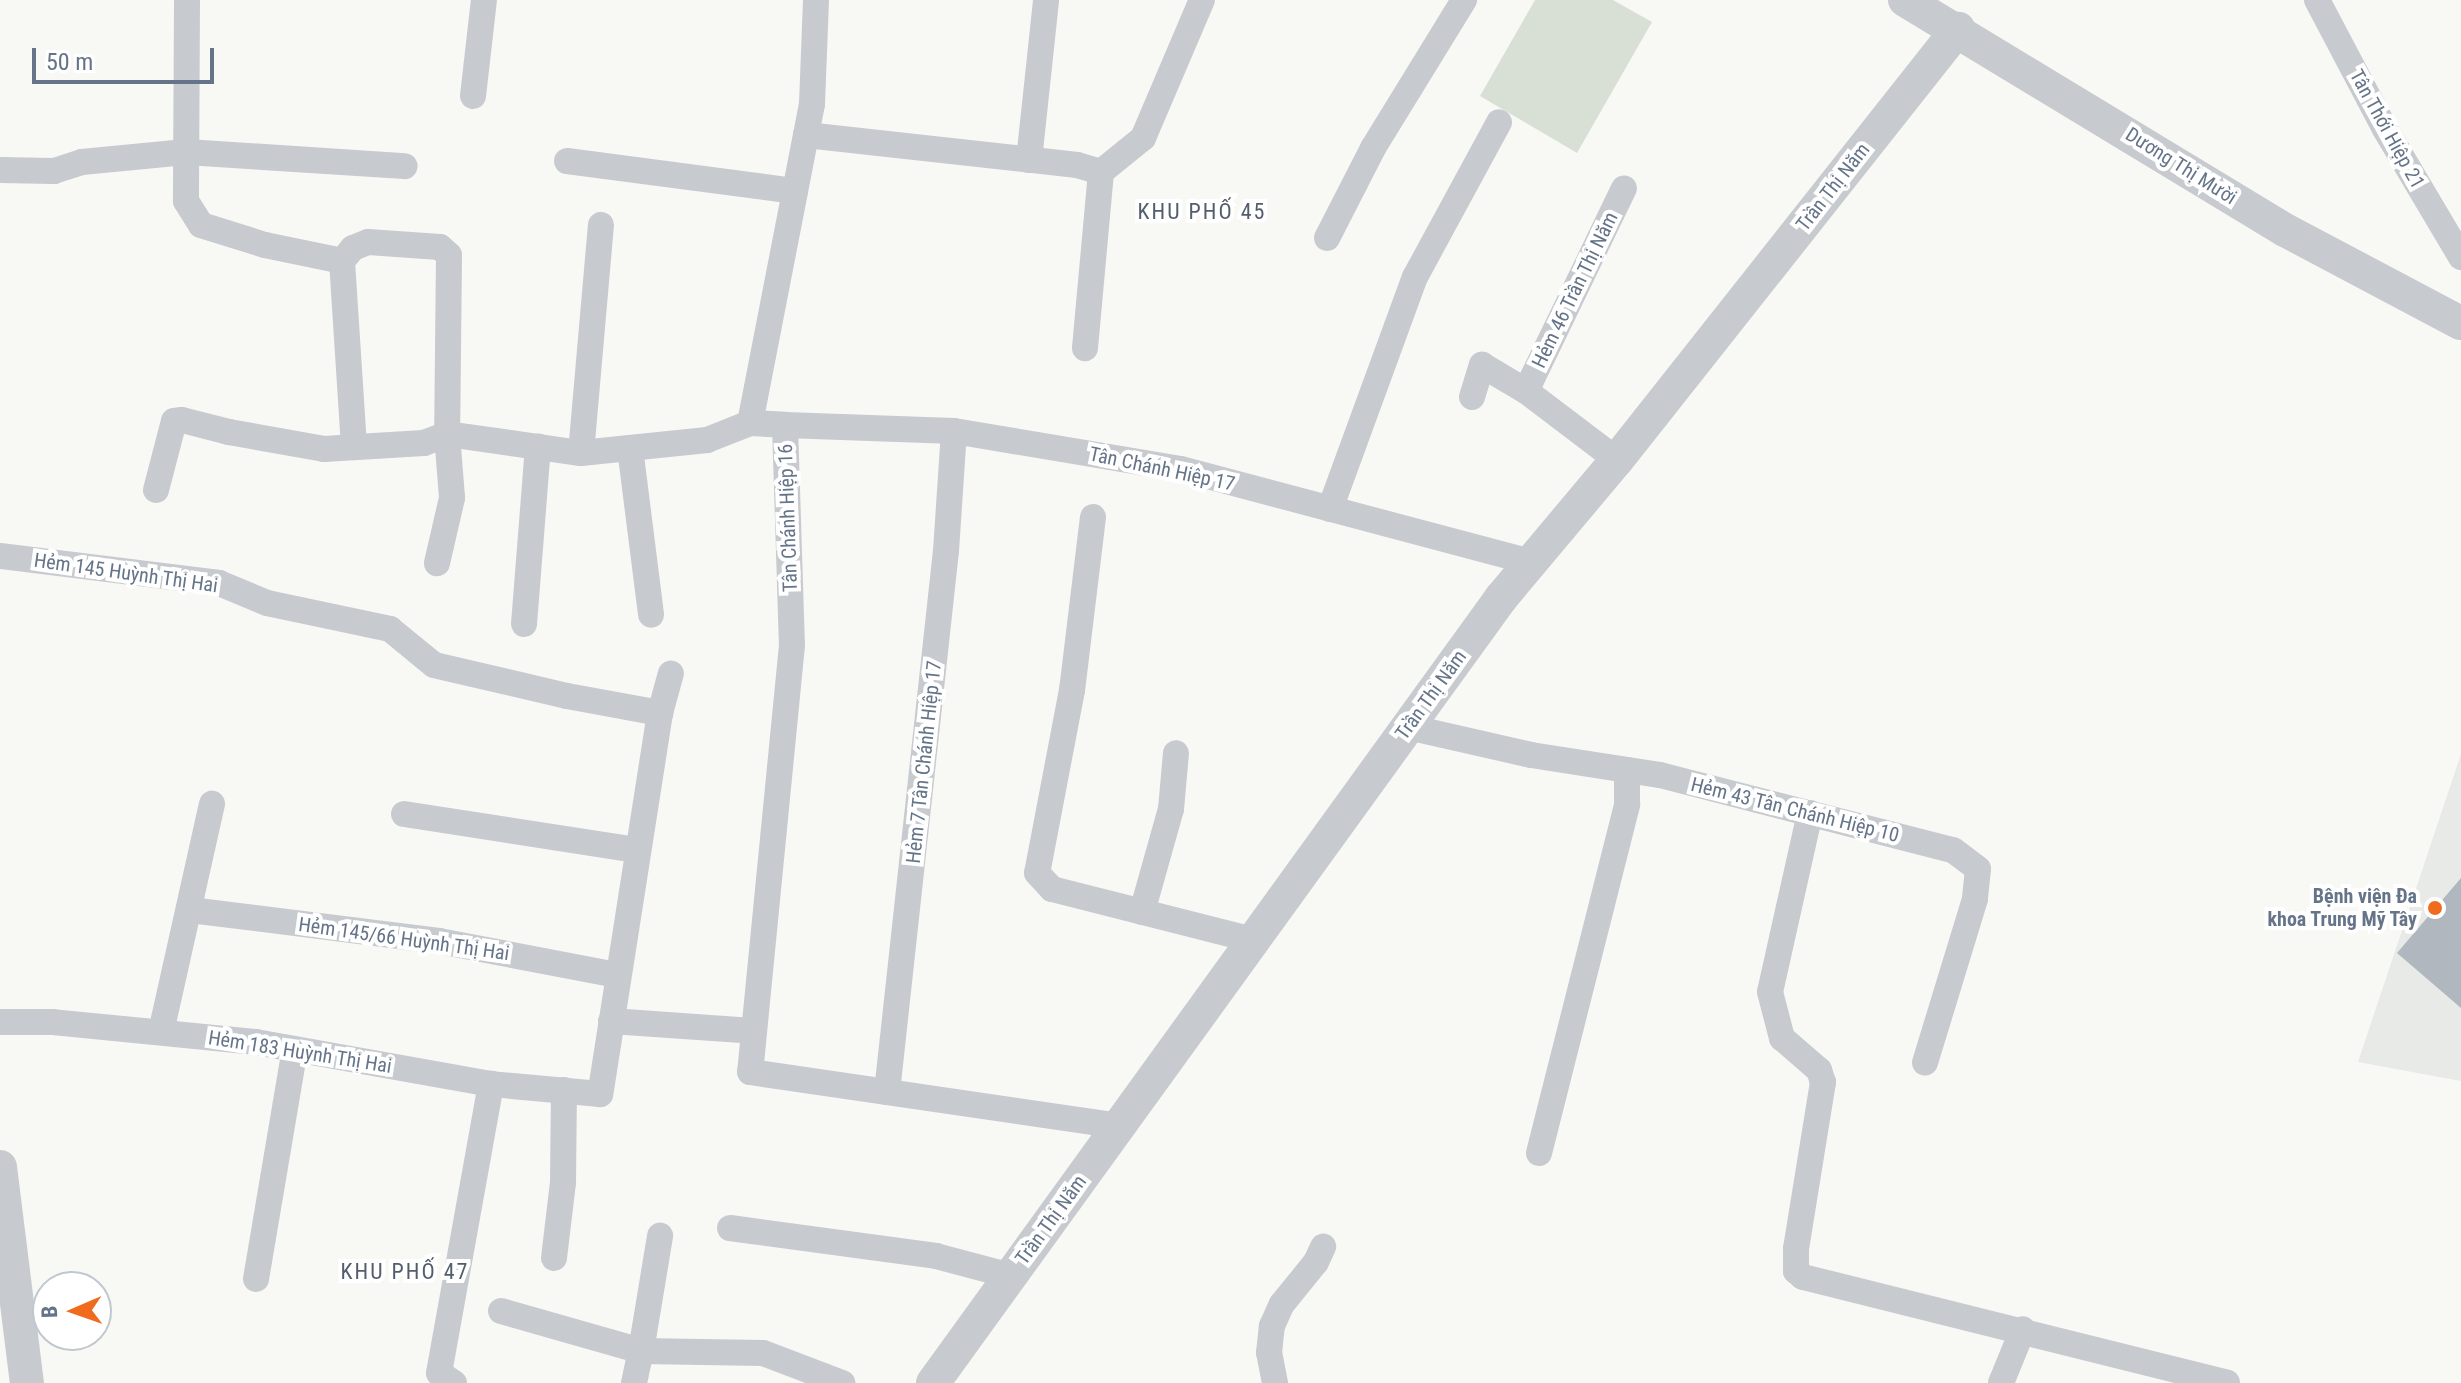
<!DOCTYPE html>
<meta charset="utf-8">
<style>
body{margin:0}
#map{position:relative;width:2461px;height:1383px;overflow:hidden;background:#f8f8f5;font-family:"Roboto Condensed",sans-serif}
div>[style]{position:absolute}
.built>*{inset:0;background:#e8eae8}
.green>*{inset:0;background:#d8e0d6}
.building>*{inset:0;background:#b0b7be}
.minor>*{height:26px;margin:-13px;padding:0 13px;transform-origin:13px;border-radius:13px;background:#c7cace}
.tertiary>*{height:34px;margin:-17px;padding:0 17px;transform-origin:17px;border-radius:17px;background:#c7cace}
.dots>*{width:22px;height:22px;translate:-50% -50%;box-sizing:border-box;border:4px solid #fff;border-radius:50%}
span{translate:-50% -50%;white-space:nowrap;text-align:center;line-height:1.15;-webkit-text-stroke:8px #fff;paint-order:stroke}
.street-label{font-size:20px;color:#657488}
.poi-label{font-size:20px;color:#657488;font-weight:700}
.right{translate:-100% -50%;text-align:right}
.neighbourhood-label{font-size:22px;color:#535e6d;letter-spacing:2px}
.north{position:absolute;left:32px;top:1271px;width:80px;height:80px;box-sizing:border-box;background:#fff;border:2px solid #c1c7cf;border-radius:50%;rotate:268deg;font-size:22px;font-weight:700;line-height:32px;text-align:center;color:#657488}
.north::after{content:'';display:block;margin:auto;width:28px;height:36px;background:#f06b1d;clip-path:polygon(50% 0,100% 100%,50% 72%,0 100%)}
.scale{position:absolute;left:32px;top:48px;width:182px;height:36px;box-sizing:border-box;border:4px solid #657488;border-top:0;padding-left:10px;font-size:24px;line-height:28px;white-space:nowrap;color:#657488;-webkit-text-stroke:6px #fff;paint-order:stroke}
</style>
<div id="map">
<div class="built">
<i style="clip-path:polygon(2461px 754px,2461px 1081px,2358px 1062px)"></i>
</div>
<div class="green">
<i style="clip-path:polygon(1535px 0,1613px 0,1652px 22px,1577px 153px,1480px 96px)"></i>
</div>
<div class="building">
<i style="clip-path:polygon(2461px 878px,2461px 1008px,2397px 953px)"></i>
</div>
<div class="minor">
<i style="left:187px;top:0;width:201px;rotate:90.3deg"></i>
<i style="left:186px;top:201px;width:28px;rotate:58deg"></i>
<i style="left:201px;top:225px;width:67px;rotate:17.4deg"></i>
<i style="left:265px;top:245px;width:79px;rotate:11.7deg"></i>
<i style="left:342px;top:261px;width:186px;rotate:86.3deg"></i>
<i style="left:816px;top:0;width:104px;rotate:92.2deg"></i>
<i style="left:812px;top:104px;width:325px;rotate:101deg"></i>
<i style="left:750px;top:423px;width:35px;rotate:3deg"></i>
<i style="left:785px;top:425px;width:220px;rotate:88.2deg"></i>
<i style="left:792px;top:645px;width:429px;rotate:95.6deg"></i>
<i style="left:750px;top:1072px;width:373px;rotate:8.3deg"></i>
<i style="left:2317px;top:0;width:146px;rotate:62.2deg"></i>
<i style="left:2385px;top:129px;width:149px;rotate:59.3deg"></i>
<i style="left:473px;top:96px;width:97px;rotate:-83.5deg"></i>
<i style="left:806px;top:135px;width:273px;rotate:6.3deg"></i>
<i style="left:1077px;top:165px;width:25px;rotate:16deg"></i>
<i style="left:1101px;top:172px;width:177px;rotate:95.2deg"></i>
<i style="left:1029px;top:160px;width:161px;rotate:-83.9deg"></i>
<i style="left:567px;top:161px;width:230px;rotate:7.5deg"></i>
<i style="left:0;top:170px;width:54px;rotate:1.1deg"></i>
<i style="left:54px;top:171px;width:29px;rotate:-18deg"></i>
<i style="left:82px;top:162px;width:104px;rotate:-5.5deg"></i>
<i style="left:186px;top:152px;width:219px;rotate:3.7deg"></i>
<i style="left:1101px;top:172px;width:54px;rotate:-39deg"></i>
<i style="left:1143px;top:138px;width:150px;rotate:-66.9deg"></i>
<i style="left:1327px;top:238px;width:101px;rotate:-62.9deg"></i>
<i style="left:1373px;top:148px;width:174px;rotate:-58.4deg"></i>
<i style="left:342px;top:261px;width:17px;rotate:-50deg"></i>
<i style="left:353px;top:248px;width:16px;rotate:-22deg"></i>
<i style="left:368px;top:242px;width:72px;rotate:4deg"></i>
<i style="left:440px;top:247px;width:12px;rotate:42deg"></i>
<i style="left:449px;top:255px;width:179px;rotate:90.6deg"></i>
<i style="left:447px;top:434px;width:135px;rotate:8.1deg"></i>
<i style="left:581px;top:453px;width:127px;rotate:-5.9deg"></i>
<i style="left:707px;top:440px;width:46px;rotate:-21.6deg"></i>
<i style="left:1526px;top:391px;width:225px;rotate:-64.2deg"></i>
<i style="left:1472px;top:397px;width:34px;rotate:-73deg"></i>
<i style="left:1482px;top:365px;width:51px;rotate:30.6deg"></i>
<i style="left:1526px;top:391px;width:114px;rotate:37.2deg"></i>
<i style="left:785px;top:425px;width:169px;rotate:2deg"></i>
<i style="left:954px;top:431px;width:230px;rotate:9.5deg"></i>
<i style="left:1181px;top:469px;width:362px;rotate:14.9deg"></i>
<i style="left:630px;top:448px;width:168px;rotate:82.8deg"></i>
<i style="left:581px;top:453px;width:229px;rotate:-85deg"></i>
<i style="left:156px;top:490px;width:71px;rotate:-75.4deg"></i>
<i style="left:174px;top:421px;width:8px;rotate:-7deg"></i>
<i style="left:182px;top:420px;width:49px;rotate:14.3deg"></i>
<i style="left:229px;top:432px;width:97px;rotate:10.1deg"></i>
<i style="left:324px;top:449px;width:100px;rotate:-3.4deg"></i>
<i style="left:424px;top:443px;width:25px;rotate:-21deg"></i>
<i style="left:447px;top:434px;width:64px;rotate:85.5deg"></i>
<i style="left:452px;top:498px;width:67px;rotate:103deg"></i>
<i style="left:1330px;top:509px;width:247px;rotate:-69.9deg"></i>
<i style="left:1415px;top:277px;width:176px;rotate:-61.5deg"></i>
<i style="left:1093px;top:517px;width:174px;rotate:96.9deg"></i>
<i style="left:1072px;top:690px;width:186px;rotate:100.8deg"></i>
<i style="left:1037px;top:873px;width:22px;rotate:47deg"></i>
<i style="left:1052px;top:889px;width:208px;rotate:14.2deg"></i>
<i style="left:0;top:556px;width:221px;rotate:7deg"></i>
<i style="left:219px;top:583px;width:52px;rotate:22.6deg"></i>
<i style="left:267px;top:603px;width:126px;rotate:11.9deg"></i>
<i style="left:390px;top:629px;width:57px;rotate:39.3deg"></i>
<i style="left:434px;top:665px;width:137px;rotate:13.1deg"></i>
<i style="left:567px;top:696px;width:95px;rotate:10.4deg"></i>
<i style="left:660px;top:713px;width:386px;rotate:98.9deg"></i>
<i style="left:600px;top:1094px;width:109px;rotate:-174.8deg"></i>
<i style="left:491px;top:1084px;width:239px;rotate:-169.9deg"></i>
<i style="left:256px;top:1042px;width:204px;rotate:-174.4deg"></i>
<i style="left:53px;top:1022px;width:53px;rotate:180deg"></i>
<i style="left:524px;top:624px;width:178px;rotate:-85.5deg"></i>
<i style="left:660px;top:713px;width:41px;rotate:-74.6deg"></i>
<i style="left:1408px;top:727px;width:126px;rotate:12.8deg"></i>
<i style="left:1531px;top:755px;width:131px;rotate:8.8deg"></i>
<i style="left:1660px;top:775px;width:302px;rotate:14.4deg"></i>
<i style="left:1953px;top:850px;width:31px;rotate:37deg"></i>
<i style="left:1978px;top:869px;width:30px;rotate:96deg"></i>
<i style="left:1975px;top:899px;width:171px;rotate:107deg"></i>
<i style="left:1810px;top:813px;width:183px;rotate:102.6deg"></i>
<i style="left:1770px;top:992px;width:48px;rotate:75.4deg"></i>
<i style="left:1782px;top:1038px;width:49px;rotate:40.9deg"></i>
<i style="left:1819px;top:1070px;width:13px;rotate:72deg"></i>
<i style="left:1823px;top:1082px;width:169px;rotate:99.2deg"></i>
<i style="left:1796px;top:1249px;width:22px;rotate:90deg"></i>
<i style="left:1796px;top:1271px;width:9px;rotate:41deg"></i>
<i style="left:1803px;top:1277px;width:437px;rotate:14deg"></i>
<i style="left:404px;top:814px;width:236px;rotate:8.8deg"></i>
<i style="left:190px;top:910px;width:251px;rotate:7.1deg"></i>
<i style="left:439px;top:941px;width:181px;rotate:10.8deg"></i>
<i style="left:1142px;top:912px;width:107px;rotate:-74.3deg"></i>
<i style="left:1171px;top:809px;width:56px;rotate:-84.9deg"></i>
<i style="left:611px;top:1021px;width:142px;rotate:4deg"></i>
<i style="left:161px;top:1032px;width:234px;rotate:-77.4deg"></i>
<i style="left:887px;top:1092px;width:544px;rotate:-83.78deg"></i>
<i style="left:946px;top:551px;width:120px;rotate:-86.2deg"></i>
<i style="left:1539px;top:1153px;width:360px;rotate:-75.8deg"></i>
<i style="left:1627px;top:804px;width:34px;rotate:-90deg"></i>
<i style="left:730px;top:1228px;width:208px;rotate:7.7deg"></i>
<i style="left:936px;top:1256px;width:78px;rotate:14.9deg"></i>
<i style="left:554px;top:1258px;width:77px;rotate:-83.2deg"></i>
<i style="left:563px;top:1182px;width:92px;rotate:-89.4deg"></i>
<i style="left:256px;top:1279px;width:233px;rotate:-80.4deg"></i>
<i style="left:501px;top:1311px;width:146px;rotate:15.9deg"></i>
<i style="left:641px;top:1351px;width:117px;rotate:-80.6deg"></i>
<i style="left:454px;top:1383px;width:18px;rotate:-146deg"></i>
<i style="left:439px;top:1373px;width:294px;rotate:-79.8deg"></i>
<i style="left:634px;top:1383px;width:33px;rotate:-78deg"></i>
<i style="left:641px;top:1351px;width:122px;rotate:0.9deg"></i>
<i style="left:763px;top:1353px;width:85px;rotate:20.8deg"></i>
<i style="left:1275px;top:1383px;width:31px;rotate:-101deg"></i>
<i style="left:1269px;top:1353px;width:27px;rotate:-84deg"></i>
<i style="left:1272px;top:1326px;width:24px;rotate:-66deg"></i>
<i style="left:1282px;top:1304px;width:54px;rotate:-51deg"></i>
<i style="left:1316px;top:1262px;width:17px;rotate:-65deg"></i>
<i style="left:2001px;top:1383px;width:58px;rotate:-67.8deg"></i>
</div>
<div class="tertiary">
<i style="left:1905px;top:0;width:444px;rotate:31.2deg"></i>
<i style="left:2285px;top:230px;width:199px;rotate:27.9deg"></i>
<i style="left:0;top:1167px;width:218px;rotate:82.9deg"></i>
<i style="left:933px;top:1383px;width:969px;rotate:-54.11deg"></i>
<i style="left:1501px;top:598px;width:180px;rotate:-50deg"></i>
<i style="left:1617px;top:460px;width:550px;rotate:-51.65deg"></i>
</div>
<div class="dots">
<i style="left:2435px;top:908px;background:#f06b1d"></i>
</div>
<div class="street-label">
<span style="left:2387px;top:129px;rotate:61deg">Tân Thới Hiệp 21</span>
<span style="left:2181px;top:166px;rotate:32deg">Dương Thị Mười</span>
<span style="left:1833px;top:187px;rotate:-52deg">Trần Thị Năm</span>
<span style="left:1575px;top:290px;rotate:-64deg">Hẻm 46 Trần Thị Năm</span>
<span style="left:1162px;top:469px;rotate:12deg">Tân Chánh Hiệp 17</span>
<span style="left:788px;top:518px;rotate:-92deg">Tân Chánh Hiệp 16</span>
<span style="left:126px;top:573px;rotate:8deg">Hẻm 145 Huỳnh Thị Hai</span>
<span style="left:1431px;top:695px;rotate:-54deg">Trần Thị Năm</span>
<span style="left:924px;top:762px;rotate:-84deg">Hẻm 7 Tân Chánh Hiệp 17</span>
<span style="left:1795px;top:810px;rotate:14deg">Hẻm 43 Tân Chánh Hiệp 10</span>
<span style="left:404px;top:939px;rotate:8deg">Hẻm 145/66 Huỳnh Thị Hai</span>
<span style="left:300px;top:1052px;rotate:9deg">Hẻm 183 Huỳnh Thị Hai</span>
<span style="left:1051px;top:1220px;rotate:-54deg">Trần Thị Năm</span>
</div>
<div class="poi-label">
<span class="right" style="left:2417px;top:908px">Bệnh viện Đa<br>khoa Trung Mỹ Tây</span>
</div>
<div class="neighbourhood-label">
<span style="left:1202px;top:212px">KHU PHỐ 45</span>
<span style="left:405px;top:1272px">KHU PHỐ 47</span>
</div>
<div class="north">B</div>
<div class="scale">50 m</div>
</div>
